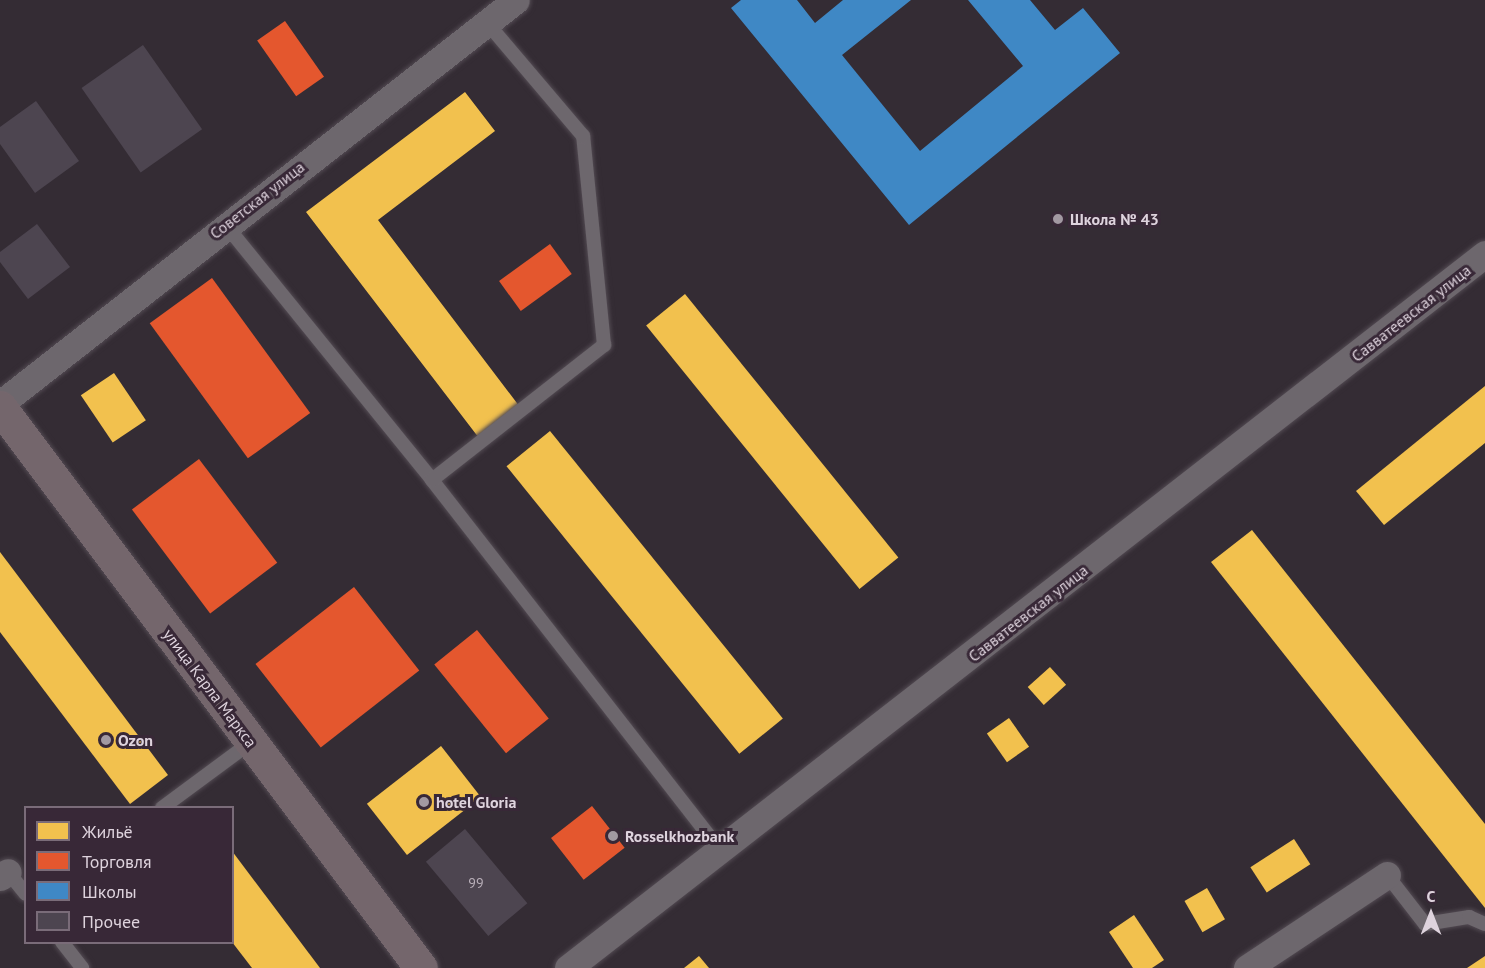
<!DOCTYPE html>
<meta charset="utf-8">
<style>
body{margin:0}
#map{position:relative;width:1485px;height:968px;overflow:hidden;background:#342c34;font-family:"PT Sans",sans-serif}
div>[style]{position:absolute}
.homes>*{inset:0;background:#f2c14e;transform-origin:0 0}
.shops>*{inset:0;background:#e4572e;transform-origin:0 0}
.schools>*{inset:0;background:#3f88c5}
.building>*{inset:0;background:#4d4550;transform-origin:0 0}
.roads{filter:drop-shadow(0 0 2px #524a52) drop-shadow(0 0 2px #524a52)}
.service>*{height:14px;margin:-7px;padding:0 7px;transform-origin:7px;border-radius:7px;background:#6d676d}
.minor>*{height:27px;margin:-13.5px;padding:0 13.5px;transform-origin:13.5px;border-radius:13.5px;background:#6d676d}
.trunk>*{height:33px;margin:-16.5px;padding:0 16.5px;transform-origin:16.5px;border-radius:16.5px;background:#74666c}
.dots>*{width:16px;height:16px;translate:-50% -50%;box-sizing:border-box;border:3px solid #382837;border-radius:50%}
span{translate:-50% -50%;white-space:nowrap;text-align:center;line-height:1.15;-webkit-text-stroke:6px #382837;paint-order:stroke}
.number-label{font-size:14px;color:#bab0ba}
.number-label span{-webkit-text-stroke-width:0}
.street-label{font-size:16px;color:#ded3dd}
.poi-label{font-size:16px;color:#ded3dd;font-weight:700}
.left{translate:0 -50%;text-align:left}
.legend{position:absolute;left:24px;top:806px;width:210px;height:138px;box-sizing:border-box;background:#382837;border:2px solid #7a6c79;margin:0;padding:8px 10px;list-style:none;font-size:18px;color:#ded3dd}
.legend li{display:flex;align-items:center;gap:12px;height:30px}
.legend b{width:30px;border:2px solid #7a6c79}
.north{position:absolute;left:1401px;top:884px;width:60px;height:60px;-webkit-text-stroke:4px #382837;paint-order:stroke;rotate:0deg;font-size:16px;font-weight:700;line-height:24px;text-align:center;color:#ded3dd}
.north::after{content:'';display:block;margin:auto;width:21px;height:27px;background:#ded3dd;clip-path:polygon(50% 0,100% 100%,50% 72%,0 100%)}
</style>
<div id="map">
<div class="homes">
<i style="clip-path:polygon(465px 92px,495px 131px,378px 220px,523px 411px,482px 442px,306px 212px)"></i>
<i style="left:685px;top:294px;width:339px;height:50px;rotate:51deg"></i>
<i style="left:114px;top:373px;width:57px;height:40px;rotate:56deg"></i>
<i style="clip-path:polygon(1485px 386px,1485px 443px,1384px 525px,1356px 491px)"></i>
<i style="left:550px;top:431px;width:370px;height:56px;rotate:51deg"></i>
<i style="clip-path:polygon(1252px 530px,1485px 824px,1485px 908px,1211px 562px)"></i>
<i style="clip-path:polygon(0 552px,168px 775px,130px 804px,0 632px)"></i>
<i style="left:1050px;top:667px;width:24px;height:30px;rotate:48deg"></i>
<i style="left:1009px;top:718px;width:35px;height:27px;rotate:55deg"></i>
<i style="left:441px;top:746px;width:65px;height:94px;rotate:52deg"></i>
<i style="left:1294px;top:839px;width:30px;height:52px;rotate:57deg"></i>
<i style="clip-path:polygon(232px 851px,320px 968px,252px 968px,232px 942px)"></i>
<i style="left:1207px;top:888px;width:36px;height:26px;rotate:60deg"></i>
<i style="clip-path:polygon(1134px 915px,1164px 960px,1152px 968px,1133px 968px,1109px 932px)"></i>
<i style="clip-path:polygon(699px 956px,709px 968px,684px 968px)"></i>
<i style="clip-path:polygon(1485px 956px,1485px 968px,1467px 968px)"></i>
</div>
<div class="shops">
<i style="left:285px;top:21px;width:68px;height:34px;rotate:55deg"></i>
<i style="left:550px;top:244px;width:37px;height:63px;rotate:54deg"></i>
<i style="left:212px;top:278px;width:167px;height:77px;rotate:54deg"></i>
<i style="left:199px;top:459px;width:130px;height:84px;rotate:53deg"></i>
<i style="left:354px;top:587px;width:106px;height:125px;rotate:52deg"></i>
<i style="left:477px;top:630px;width:114px;height:55px;rotate:51deg"></i>
<i style="left:592px;top:806px;width:53px;height:52px;rotate:52deg"></i>
</div>
<div class="schools">
<i style="clip-path:polygon(741px 0,797px 0,815px 23px,843px 0,911px 0,842px 55px,920px 151px,1023px 66px,968px 0,1030px 0,1055px 30px,1083px 8px,1120px 53px,909px 225px,731px 8px)"></i>
</div>
<div class="building">
<i style="left:143px;top:45px;width:103px;height:75px;rotate:55deg"></i>
<i style="clip-path:polygon(36px 101px,79px 161px,35px 193px,0 144px,0 127px)"></i>
<i style="clip-path:polygon(37px 224px,70px 267px,28px 299px,0 262px,0 252px)"></i>
<i style="left:465px;top:829px;width:97px;height:51px;rotate:50deg"></i>
</div>
<div class="roads">
<div class="service">
<i style="left:225px;top:224px;width:329px;rotate:51deg"></i>
<i style="left:432px;top:480px;width:469px;rotate:52.1deg"></i>
<i style="left:432px;top:480px;width:219px;rotate:-38.1deg"></i>
<i style="left:604px;top:345px;width:210px;rotate:-95.7deg"></i>
<i style="left:583px;top:136px;width:148px;rotate:-130.3deg"></i>
<i style="left:162px;top:808px;width:109px;rotate:-36.5deg"></i>
<i style="left:8px;top:872px;width:28px;rotate:51deg"></i>
<i style="left:1387px;top:875px;width:62px;rotate:52.2deg"></i>
<i style="left:1425px;top:924px;width:45px;rotate:-9deg"></i>
<i style="left:1469px;top:917px;width:17px;rotate:24deg"></i>
<i style="left:62px;top:942px;width:33px;rotate:52deg"></i>
</div>
<div class="minor">
<i style="left:0;top:404px;width:655px;rotate:-38.06deg"></i>
<i style="left:0;top:877px;width:9px;rotate:-32deg"></i>
<i style="left:568px;top:968px;width:1162px;rotate:-37.91deg"></i>
<i style="left:1247px;top:968px;width:168px;rotate:-33.6deg"></i>
</div>
<div class="trunk">
<i style="left:0;top:407px;width:701px;rotate:53.11deg"></i>
</div>
</div>
<div class="dots">
<i style="left:1058px;top:219px;background:#a299a2"></i>
<i style="left:106px;top:740px;background:#a299a2"></i>
<i style="left:424px;top:802px;background:#a299a2"></i>
<i style="left:613px;top:836px;background:#a299a2"></i>
</div>
<div class="number-label">
<span style="left:476px;top:883px">99</span>
</div>
<div class="street-label">
<span style="left:257px;top:200px;rotate:-38deg">Советская улица</span>
<span style="left:1411px;top:313px;rotate:-38deg">Савватеевская улица</span>
<span style="left:1028px;top:613px;rotate:-38deg">Савватеевская улица</span>
<span style="left:210px;top:688px;rotate:53deg">улица Карла Маркса</span>
</div>
<div class="poi-label">
<span class="left" style="left:1070px;top:219px">Школа № 43</span>
<span class="left" style="left:118px;top:740px">Ozon</span>
<span class="left" style="left:436px;top:802px">hotel Gloria</span>
<span class="left" style="left:625px;top:836px">Rosselkhozbank</span>
</div>
<ul class="legend">
<li><b style="height:16px;background:#f2c14e"></b>Жильё</li>
<li><b style="height:16px;background:#e4572e"></b>Торговля</li>
<li><b style="height:16px;background:#3f88c5"></b>Школы</li>
<li><b style="height:16px;background:#4d4550"></b>Прочее</li>
</ul>
<div class="north">С</div>
</div>
